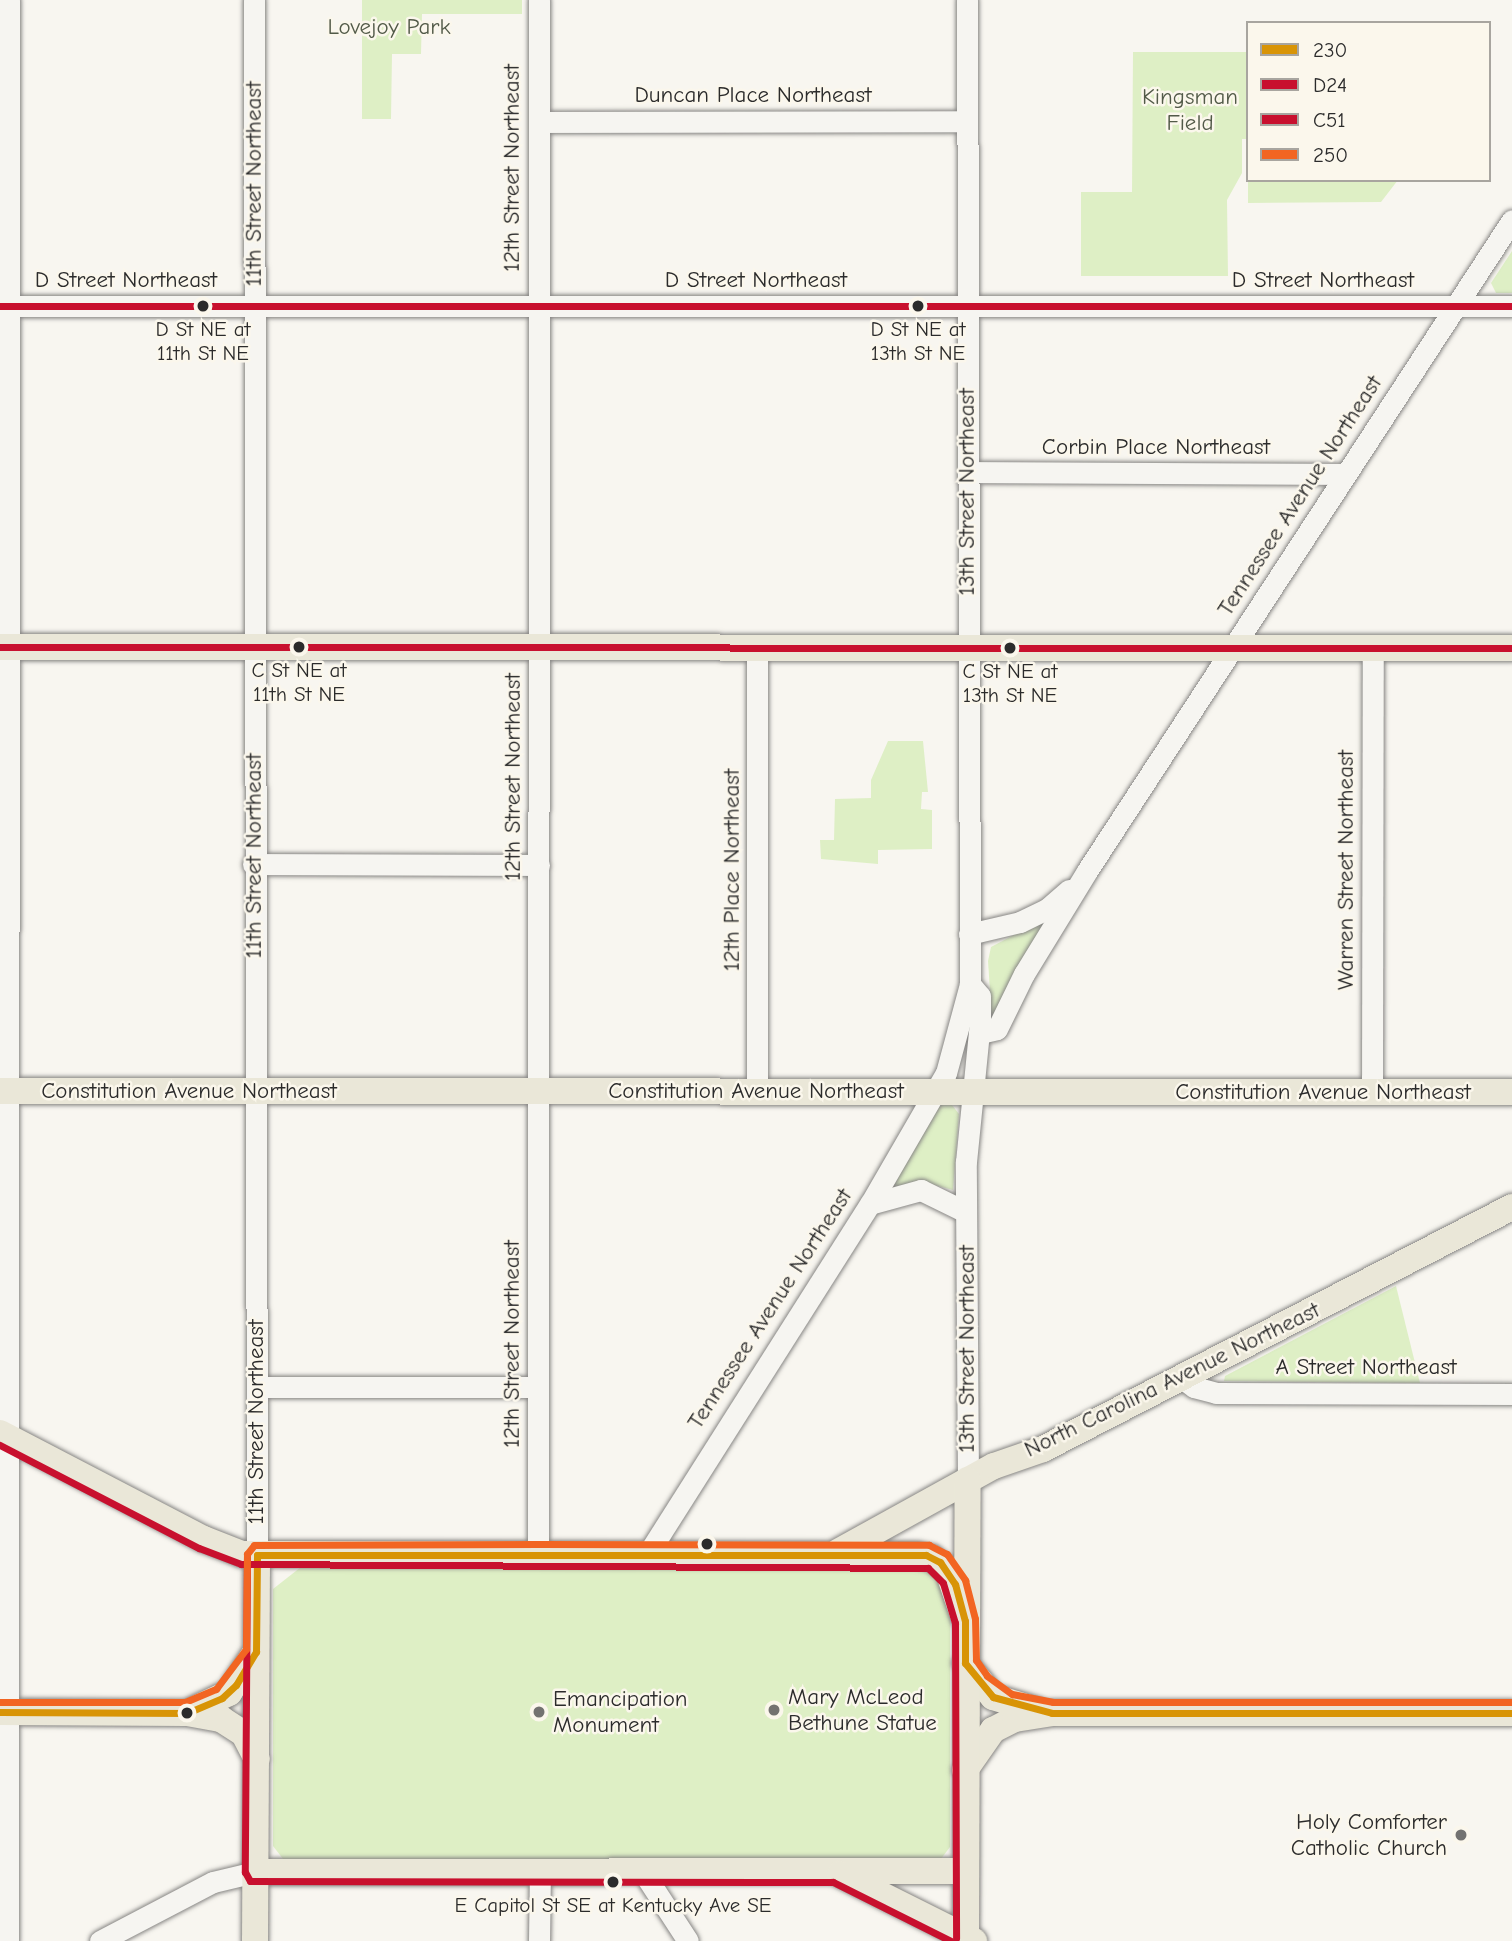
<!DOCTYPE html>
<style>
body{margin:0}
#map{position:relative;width:1512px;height:1941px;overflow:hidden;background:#f8f6f0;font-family:"Comic Neue",sans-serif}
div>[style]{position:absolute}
.green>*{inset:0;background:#deefc5}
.roads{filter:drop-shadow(0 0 2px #878684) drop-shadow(0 0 2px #878684)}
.minor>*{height:21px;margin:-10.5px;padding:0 10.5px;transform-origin:10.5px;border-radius:10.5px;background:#f6f5f1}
.major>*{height:26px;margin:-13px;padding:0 13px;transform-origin:13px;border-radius:13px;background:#eae7d8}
.bus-1>*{height:7px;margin:-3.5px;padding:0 3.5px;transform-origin:3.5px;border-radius:3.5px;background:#d89406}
.bus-2>*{height:7px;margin:-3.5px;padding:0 3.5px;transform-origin:3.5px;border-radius:3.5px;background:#c8102e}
.bus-3>*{height:7px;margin:-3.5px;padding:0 3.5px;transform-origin:3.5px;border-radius:3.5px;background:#c8102e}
.bus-4>*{height:7px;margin:-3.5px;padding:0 3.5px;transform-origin:3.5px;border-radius:3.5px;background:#f26522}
.dots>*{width:19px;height:19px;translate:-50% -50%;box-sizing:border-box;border:4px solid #fbf7ec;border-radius:50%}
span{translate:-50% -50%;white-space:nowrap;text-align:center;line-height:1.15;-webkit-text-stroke:5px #fbf7ec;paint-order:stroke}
.bus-label{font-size:21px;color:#2b2b2b}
.park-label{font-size:23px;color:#525a48}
.street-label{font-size:23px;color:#2b2b2b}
.poi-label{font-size:23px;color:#2b2b2b}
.left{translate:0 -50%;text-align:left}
.right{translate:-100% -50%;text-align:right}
.legend{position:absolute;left:1246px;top:21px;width:245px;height:161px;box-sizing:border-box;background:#fbf7ec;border:2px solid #a8a59f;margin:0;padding:9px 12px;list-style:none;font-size:21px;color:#2b2b2b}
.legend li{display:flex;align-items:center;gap:14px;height:35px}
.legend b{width:35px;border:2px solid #a8a59f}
</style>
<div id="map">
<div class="green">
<i style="clip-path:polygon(362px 0,522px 0,522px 14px,422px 14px,421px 54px,392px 54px,391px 119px,362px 119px)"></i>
<i style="clip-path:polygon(1133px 52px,1248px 52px,1248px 139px,1242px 139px,1242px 173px,1227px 200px,1228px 276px,1081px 276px,1081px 192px,1132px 192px)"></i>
<i style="clip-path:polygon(1248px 146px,1248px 180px,1398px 180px,1381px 202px,1248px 203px)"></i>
<i style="clip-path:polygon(1512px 251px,1512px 293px,1496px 293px,1491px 283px)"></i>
<i style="clip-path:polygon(888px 741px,923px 741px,928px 792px,922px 792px,921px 809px,932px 810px,932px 849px,878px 850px,878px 864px,821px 859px,820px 840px,834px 840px,835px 799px,871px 798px,871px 780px)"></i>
<i style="clip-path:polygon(1053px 914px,992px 1021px,988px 961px,991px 947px)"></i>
<i style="clip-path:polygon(941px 1104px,952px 1105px,959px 1114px,953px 1190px,923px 1182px,890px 1187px)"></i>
<i style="clip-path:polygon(1396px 1286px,1420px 1383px,1224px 1381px,1225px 1376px)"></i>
<i style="clip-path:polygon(301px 1567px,923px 1568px,950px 1585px,950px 1847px,934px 1868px,290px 1868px,273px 1846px,273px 1589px)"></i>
</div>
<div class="roads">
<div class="minor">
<i style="left:254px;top:0;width:1555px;rotate:89.89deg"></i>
<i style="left:539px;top:122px;width:428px;rotate:-0.1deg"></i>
<i style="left:0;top:306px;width:1512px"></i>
<i style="left:968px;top:472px;width:375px;rotate:0.3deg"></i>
<i style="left:757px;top:648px;width:443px;rotate:90deg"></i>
<i style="left:253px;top:864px;width:286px;rotate:0.2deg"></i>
<i style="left:969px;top:934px;width:52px;rotate:-13.2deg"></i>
<i style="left:1020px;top:922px;width:30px;rotate:-26deg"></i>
<i style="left:1047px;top:909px;width:29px;rotate:-41deg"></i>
<i style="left:980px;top:1033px;width:17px;rotate:-13deg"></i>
<i style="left:997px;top:1029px;width:61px;rotate:-63.9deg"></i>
<i style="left:1024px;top:974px;width:121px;rotate:-58.5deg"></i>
<i style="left:1087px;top:871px;width:777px;rotate:-56.86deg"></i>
<i style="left:1372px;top:1092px;width:444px;rotate:-89.9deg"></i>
<i style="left:870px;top:1204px;width:53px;rotate:-15.4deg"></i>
<i style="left:921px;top:1190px;width:50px;rotate:26.1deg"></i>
<i style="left:1182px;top:1378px;width:15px;rotate:37deg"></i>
<i style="left:1194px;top:1387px;width:23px;rotate:15deg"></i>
<i style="left:1216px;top:1393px;width:296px;rotate:0.2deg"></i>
<i style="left:257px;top:1387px;width:281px"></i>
<i style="left:968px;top:1480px;width:318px;rotate:-90.4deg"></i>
<i style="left:966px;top:1162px;width:141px;rotate:-84.3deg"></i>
<i style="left:980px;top:1022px;width:26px;rotate:-90deg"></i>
<i style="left:980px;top:996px;width:16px;rotate:-130deg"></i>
<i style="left:538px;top:1554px;width:1554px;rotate:-89.96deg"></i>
<i style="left:647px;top:1555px;width:416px;rotate:-57.6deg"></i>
<i style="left:870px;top:1204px;width:151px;rotate:-59.9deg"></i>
<i style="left:946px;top:1073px;width:92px;rotate:-74.9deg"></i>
<i style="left:970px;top:984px;width:984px;rotate:-90.17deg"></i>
<i style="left:643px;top:1872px;width:82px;rotate:56.9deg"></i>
<i style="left:8px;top:1941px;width:1941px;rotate:-89.97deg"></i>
<i style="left:100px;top:1941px;width:127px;rotate:-27.6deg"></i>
<i style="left:213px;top:1882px;width:43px;rotate:-13.4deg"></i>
<i style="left:539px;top:1941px;width:69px;rotate:-89.2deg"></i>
</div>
<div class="major">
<i style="left:0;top:647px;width:1512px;rotate:0.04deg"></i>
<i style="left:0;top:1091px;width:1512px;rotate:0.04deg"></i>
<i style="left:0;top:1433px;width:230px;rotate:27.5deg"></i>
<i style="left:204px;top:1539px;width:41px;rotate:21.5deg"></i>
<i style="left:242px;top:1554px;width:675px;rotate:0.08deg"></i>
<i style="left:917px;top:1555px;width:15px;rotate:11deg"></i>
<i style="left:932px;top:1558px;width:21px;rotate:39deg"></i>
<i style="left:948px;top:1571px;width:53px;rotate:71.2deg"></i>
<i style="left:838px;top:1552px;width:178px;rotate:-28.9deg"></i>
<i style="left:994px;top:1466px;width:52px;rotate:-19.1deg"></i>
<i style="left:1043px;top:1449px;width:528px;rotate:-27.29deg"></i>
<i style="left:965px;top:1663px;width:44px;rotate:50.5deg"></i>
<i style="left:993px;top:1697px;width:48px;rotate:16.9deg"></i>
<i style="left:0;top:1712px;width:187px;rotate:0.3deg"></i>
<i style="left:187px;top:1713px;width:35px;rotate:10deg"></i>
<i style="left:221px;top:1719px;width:27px;rotate:33deg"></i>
<i style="left:244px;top:1734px;width:28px;rotate:63deg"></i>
<i style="left:187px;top:1713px;width:47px;rotate:-25.5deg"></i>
<i style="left:229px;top:1693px;width:48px;rotate:-57deg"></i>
<i style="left:965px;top:1770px;width:49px;rotate:-55deg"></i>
<i style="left:993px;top:1730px;width:25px;rotate:-27deg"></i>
<i style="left:1015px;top:1719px;width:37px;rotate:-9deg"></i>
<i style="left:1052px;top:1713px;width:460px"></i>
<i style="left:255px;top:1872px;width:710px;rotate:-0.08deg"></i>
<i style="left:840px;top:1874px;width:150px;rotate:26.6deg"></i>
<i style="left:255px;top:1941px;width:386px;rotate:-89.7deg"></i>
<i style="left:966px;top:1941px;width:461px;rotate:-89.8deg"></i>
</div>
</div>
<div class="bus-1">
<i style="left:257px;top:1555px;width:669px"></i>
<i style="left:926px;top:1555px;width:16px;rotate:27deg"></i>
<i style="left:940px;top:1562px;width:27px;rotate:56deg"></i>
<i style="left:955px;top:1584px;width:38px;rotate:75deg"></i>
<i style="left:965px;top:1621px;width:42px;rotate:90deg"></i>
<i style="left:965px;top:1663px;width:44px;rotate:50.5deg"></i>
<i style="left:993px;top:1697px;width:61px;rotate:15.2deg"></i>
<i style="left:1052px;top:1713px;width:460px"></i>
<i style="left:0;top:1712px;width:187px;rotate:0.3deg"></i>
<i style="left:187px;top:1713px;width:38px;rotate:-23deg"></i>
<i style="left:222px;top:1698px;width:19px;rotate:-43deg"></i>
<i style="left:236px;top:1685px;width:39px;rotate:-59deg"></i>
<i style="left:256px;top:1652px;width:97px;rotate:-89.4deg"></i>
</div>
<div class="bus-2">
<i style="left:0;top:306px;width:1512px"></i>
<i style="left:0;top:647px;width:1512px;rotate:0.04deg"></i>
</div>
<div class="bus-3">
<i style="left:0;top:1445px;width:224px;rotate:27.4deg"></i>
<i style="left:199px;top:1548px;width:45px;rotate:20.9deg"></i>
<i style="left:241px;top:1564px;width:687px;rotate:0.33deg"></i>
<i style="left:928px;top:1568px;width:21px;rotate:45deg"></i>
<i style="left:943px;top:1583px;width:42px;rotate:73.3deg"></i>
<i style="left:955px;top:1623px;width:315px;rotate:89.8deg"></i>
<i style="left:247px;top:1555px;width:317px;rotate:90.4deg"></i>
<i style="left:245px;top:1872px;width:10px;rotate:61deg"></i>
<i style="left:250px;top:1881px;width:583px;rotate:0.1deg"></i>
<i style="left:833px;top:1882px;width:132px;rotate:26.6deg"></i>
</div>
<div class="bus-4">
<i style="left:0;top:1702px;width:185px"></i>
<i style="left:185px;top:1702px;width:34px;rotate:-23deg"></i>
<i style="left:216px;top:1689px;width:50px;rotate:-53.1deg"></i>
<i style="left:246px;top:1649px;width:95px;rotate:-89.4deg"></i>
<i style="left:247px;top:1554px;width:11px;rotate:-52deg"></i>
<i style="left:254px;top:1545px;width:284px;rotate:-0.2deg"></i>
<i style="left:538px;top:1544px;width:391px;rotate:0.1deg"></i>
<i style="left:929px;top:1545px;width:20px;rotate:27deg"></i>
<i style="left:947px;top:1554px;width:32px;rotate:55deg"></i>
<i style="left:965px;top:1580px;width:40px;rotate:75.6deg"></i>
<i style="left:975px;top:1619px;width:41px;rotate:88.6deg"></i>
<i style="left:976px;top:1660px;width:19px;rotate:55deg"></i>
<i style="left:987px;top:1676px;width:31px;rotate:36deg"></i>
<i style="left:1012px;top:1694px;width:42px;rotate:11deg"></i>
<i style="left:1053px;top:1702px;width:459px"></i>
</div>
<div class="dots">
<i style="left:203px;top:306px;background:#2b2b2b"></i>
<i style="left:918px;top:306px;background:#2b2b2b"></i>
<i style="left:299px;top:647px;background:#2b2b2b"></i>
<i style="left:1010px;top:648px;background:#2b2b2b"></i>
<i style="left:707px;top:1544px;background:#2b2b2b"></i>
<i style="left:774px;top:1710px;background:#737270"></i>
<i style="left:539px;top:1712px;background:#737270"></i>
<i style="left:187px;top:1713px;background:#2b2b2b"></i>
<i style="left:1461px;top:1835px;background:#737270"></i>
<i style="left:613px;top:1882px;background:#2b2b2b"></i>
</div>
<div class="bus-label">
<span style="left:203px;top:341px">D St NE at<br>11th St NE</span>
<span style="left:918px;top:341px">D St NE at<br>13th St NE</span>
<span style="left:299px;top:682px">C St NE at<br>11th St NE</span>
<span style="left:1010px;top:683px">C St NE at<br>13th St NE</span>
<span style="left:613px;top:1905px">E Capitol St SE at Kentucky Ave SE</span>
</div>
<div class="park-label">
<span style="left:389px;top:27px">Lovejoy Park</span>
<span style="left:1190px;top:110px">Kingsman<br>Field</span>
</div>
<div class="street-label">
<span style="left:753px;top:95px">Duncan Place Northeast</span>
<span style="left:512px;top:168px;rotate:-90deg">12th Street Northeast</span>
<span style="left:254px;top:184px;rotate:-90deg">11th Street Northeast</span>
<span style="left:126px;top:280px">D Street Northeast</span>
<span style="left:756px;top:280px">D Street Northeast</span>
<span style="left:1323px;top:280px">D Street Northeast</span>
<span style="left:1156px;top:447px">Corbin Place Northeast</span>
<span style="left:967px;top:492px;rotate:-90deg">13th Street Northeast</span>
<span style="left:1300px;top:496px;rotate:-57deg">Tennessee Avenue Northeast</span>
<span style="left:513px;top:777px;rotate:-90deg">12th Street Northeast</span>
<span style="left:254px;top:856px;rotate:-90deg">11th Street Northeast</span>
<span style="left:732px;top:870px;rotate:-90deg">12th Place Northeast</span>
<span style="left:1346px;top:870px;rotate:-90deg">Warren Street Northeast</span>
<span style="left:189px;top:1091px">Constitution Avenue Northeast</span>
<span style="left:756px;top:1091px">Constitution Avenue Northeast</span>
<span style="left:1323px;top:1092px">Constitution Avenue Northeast</span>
<span style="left:770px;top:1309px;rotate:-57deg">Tennessee Avenue Northeast</span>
<span style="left:512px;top:1344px;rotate:-90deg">12th Street Northeast</span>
<span style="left:967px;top:1349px;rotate:-90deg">13th Street Northeast</span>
<span style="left:1366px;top:1367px">A Street Northeast</span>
<span style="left:1172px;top:1380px;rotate:-26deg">North Carolina Avenue Northeast</span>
<span style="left:256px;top:1422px;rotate:-90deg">11th Street Northeast</span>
</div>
<div class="poi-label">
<span class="left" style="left:788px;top:1710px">Mary McLeod<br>Bethune Statue</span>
<span class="left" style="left:553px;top:1712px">Emancipation<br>Monument</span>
<span class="right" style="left:1447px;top:1835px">Holy Comforter<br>Catholic Church</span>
</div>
<ul class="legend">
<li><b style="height:9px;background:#d89406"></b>230</li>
<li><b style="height:9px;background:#c8102e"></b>D24</li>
<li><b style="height:9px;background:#c8102e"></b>C51</li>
<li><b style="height:9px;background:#f26522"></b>250</li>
</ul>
</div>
